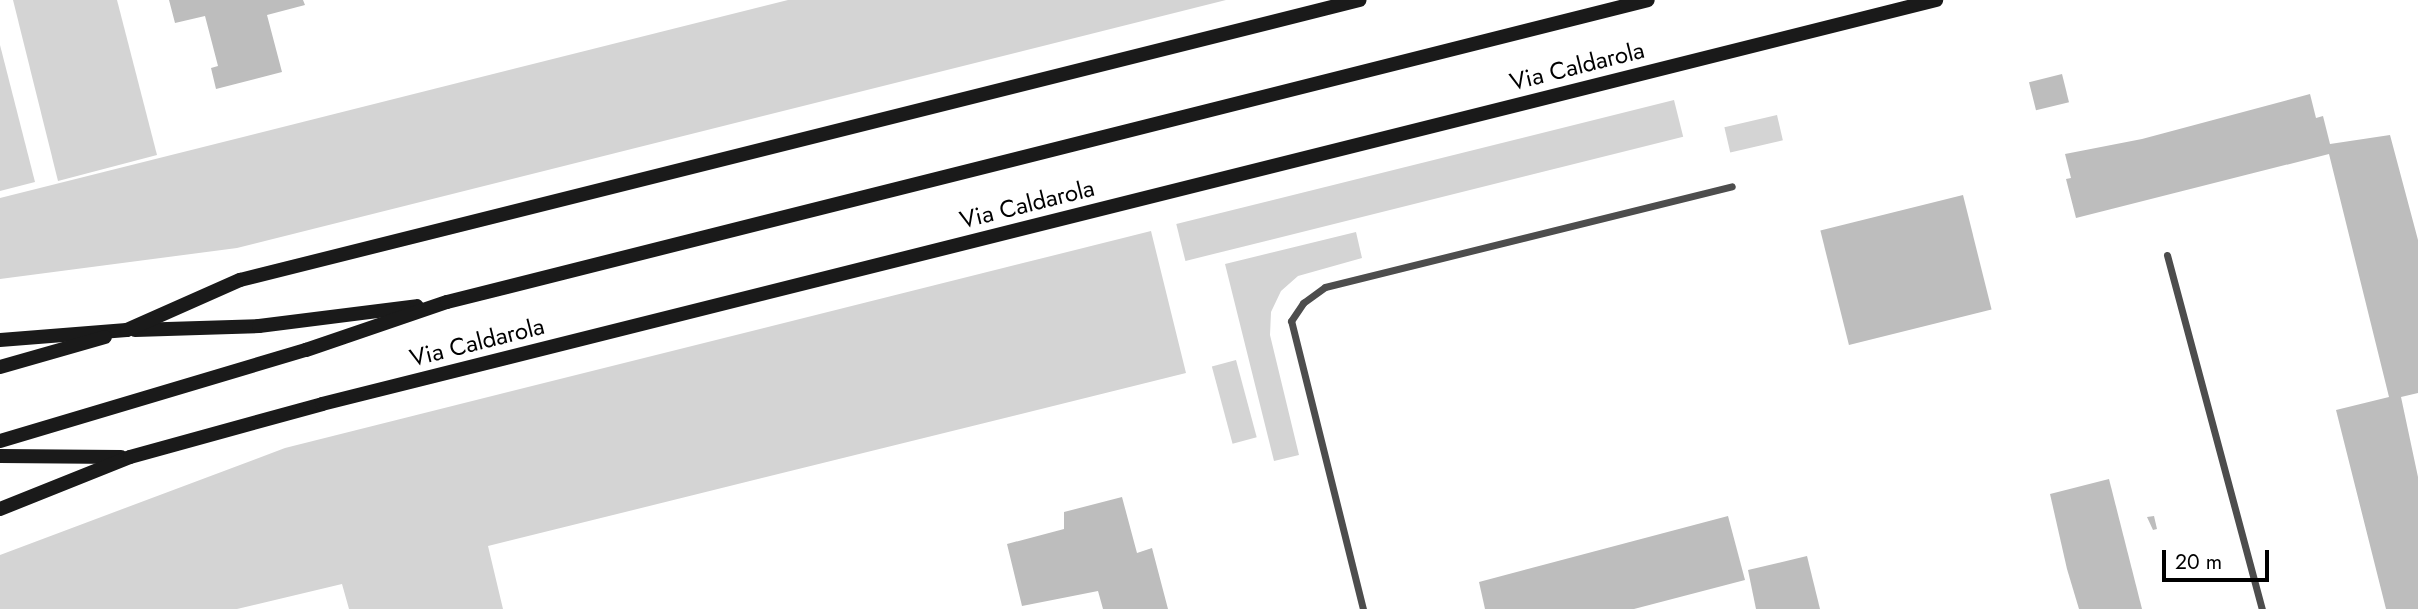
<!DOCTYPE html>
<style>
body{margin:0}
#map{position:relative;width:2418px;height:609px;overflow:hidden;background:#fff;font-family:Jost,sans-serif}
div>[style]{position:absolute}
.green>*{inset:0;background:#d4d4d4;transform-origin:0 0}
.building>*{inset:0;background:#bdbdbd;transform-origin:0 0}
.street>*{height:7px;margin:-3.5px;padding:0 3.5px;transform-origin:3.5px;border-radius:3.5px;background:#4d4d4d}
.secondary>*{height:14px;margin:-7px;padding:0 7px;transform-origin:7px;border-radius:7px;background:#1a1a1a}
span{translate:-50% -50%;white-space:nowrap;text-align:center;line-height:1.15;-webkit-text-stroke:5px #fff;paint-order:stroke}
.street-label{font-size:24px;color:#000}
.scale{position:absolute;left:2162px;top:550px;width:107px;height:32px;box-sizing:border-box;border:4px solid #000;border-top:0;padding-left:9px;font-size:21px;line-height:24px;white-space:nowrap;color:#000;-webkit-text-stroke:5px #fff;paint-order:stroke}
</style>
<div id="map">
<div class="green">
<i style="clip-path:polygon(13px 0,117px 0,157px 155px,58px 181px)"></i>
<i style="clip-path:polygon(788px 0,1226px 0,237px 248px,0 279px,0 198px)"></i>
<i style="clip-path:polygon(0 45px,35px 182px,0 191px)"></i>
<i style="left:1674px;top:100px;width:38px;height:513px;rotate:76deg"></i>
<i style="left:1777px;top:115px;width:26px;height:54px;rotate:77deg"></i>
<i style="clip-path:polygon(1151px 231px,1186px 373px,488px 546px,503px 609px,349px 609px,342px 584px,237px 609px,0 609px,0 555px,285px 448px)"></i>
<i style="clip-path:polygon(1356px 232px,1362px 258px,1298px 276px,1281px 291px,1271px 312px,1270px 335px,1299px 455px,1274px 461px,1225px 264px)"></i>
<i style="left:1236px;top:360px;width:80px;height:25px;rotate:75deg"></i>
</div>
<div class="building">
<i style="clip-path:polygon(169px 0,303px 0,305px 5px,267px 15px,282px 72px,216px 89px,211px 68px,218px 66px,205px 16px,175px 23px)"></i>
<i style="left:2062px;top:74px;width:29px;height:34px;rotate:76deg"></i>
<i style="clip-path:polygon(2310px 94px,2316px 118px,2323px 116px,2330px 144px,2390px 135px,2418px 240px,2418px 393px,2401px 397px,2418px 477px,2418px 609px,2386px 609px,2336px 410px,2389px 397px,2329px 154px,2076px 218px,2066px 179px,2071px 178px,2065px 154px,2142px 139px)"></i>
<i style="left:1963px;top:195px;width:118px;height:147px;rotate:76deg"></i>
<i style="clip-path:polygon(2109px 479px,2142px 609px,2079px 609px,2067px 569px,2050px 494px)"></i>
<i style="clip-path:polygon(1122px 497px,1137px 553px,1152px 548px,1168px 609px,1103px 609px,1098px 591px,1022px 606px,1007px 544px,1064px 529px,1064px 512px)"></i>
<i style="clip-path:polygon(1728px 516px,1745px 580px,1634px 609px,1485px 609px,1479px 582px)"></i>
<i style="clip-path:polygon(2154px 516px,2157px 529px,2153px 530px,2147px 517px)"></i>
<i style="clip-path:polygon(1807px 556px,1820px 609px,1756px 609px,1748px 570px)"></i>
</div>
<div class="street">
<i style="left:2167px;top:255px;width:367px;rotate:75deg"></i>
<i style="left:1363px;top:609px;width:297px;rotate:-104deg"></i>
<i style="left:1291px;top:321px;width:22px;rotate:-56deg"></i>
<i style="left:1303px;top:303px;width:27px;rotate:-36deg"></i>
<i style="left:1325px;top:287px;width:419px;rotate:-13.9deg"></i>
</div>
<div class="secondary">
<i style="left:135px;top:330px;width:124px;rotate:-1.8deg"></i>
<i style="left:259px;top:326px;width:159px;rotate:-7.2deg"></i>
<i style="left:0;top:340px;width:127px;rotate:-4.5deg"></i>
<i style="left:127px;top:330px;width:124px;rotate:-23.9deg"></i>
<i style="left:240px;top:280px;width:1154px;rotate:-14.04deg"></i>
<i style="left:0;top:367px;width:109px;rotate:-15.9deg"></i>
<i style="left:0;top:441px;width:319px;rotate:-16.6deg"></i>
<i style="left:306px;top:350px;width:149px;rotate:-18.8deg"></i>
<i style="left:447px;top:302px;width:1238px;rotate:-14.11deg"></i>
<i style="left:0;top:456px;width:121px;rotate:0.5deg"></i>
<i style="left:0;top:509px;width:140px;rotate:-21.8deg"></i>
<i style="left:130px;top:457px;width:199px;rotate:-15.4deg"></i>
<i style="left:322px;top:404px;width:1664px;rotate:-14.05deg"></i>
</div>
<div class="street-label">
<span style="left:1577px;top:66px;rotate:-14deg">Via Caldarola</span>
<span style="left:1027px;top:204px;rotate:-14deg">Via Caldarola</span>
<span style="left:477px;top:342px;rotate:-14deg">Via Caldarola</span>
</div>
<div class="scale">20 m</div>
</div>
